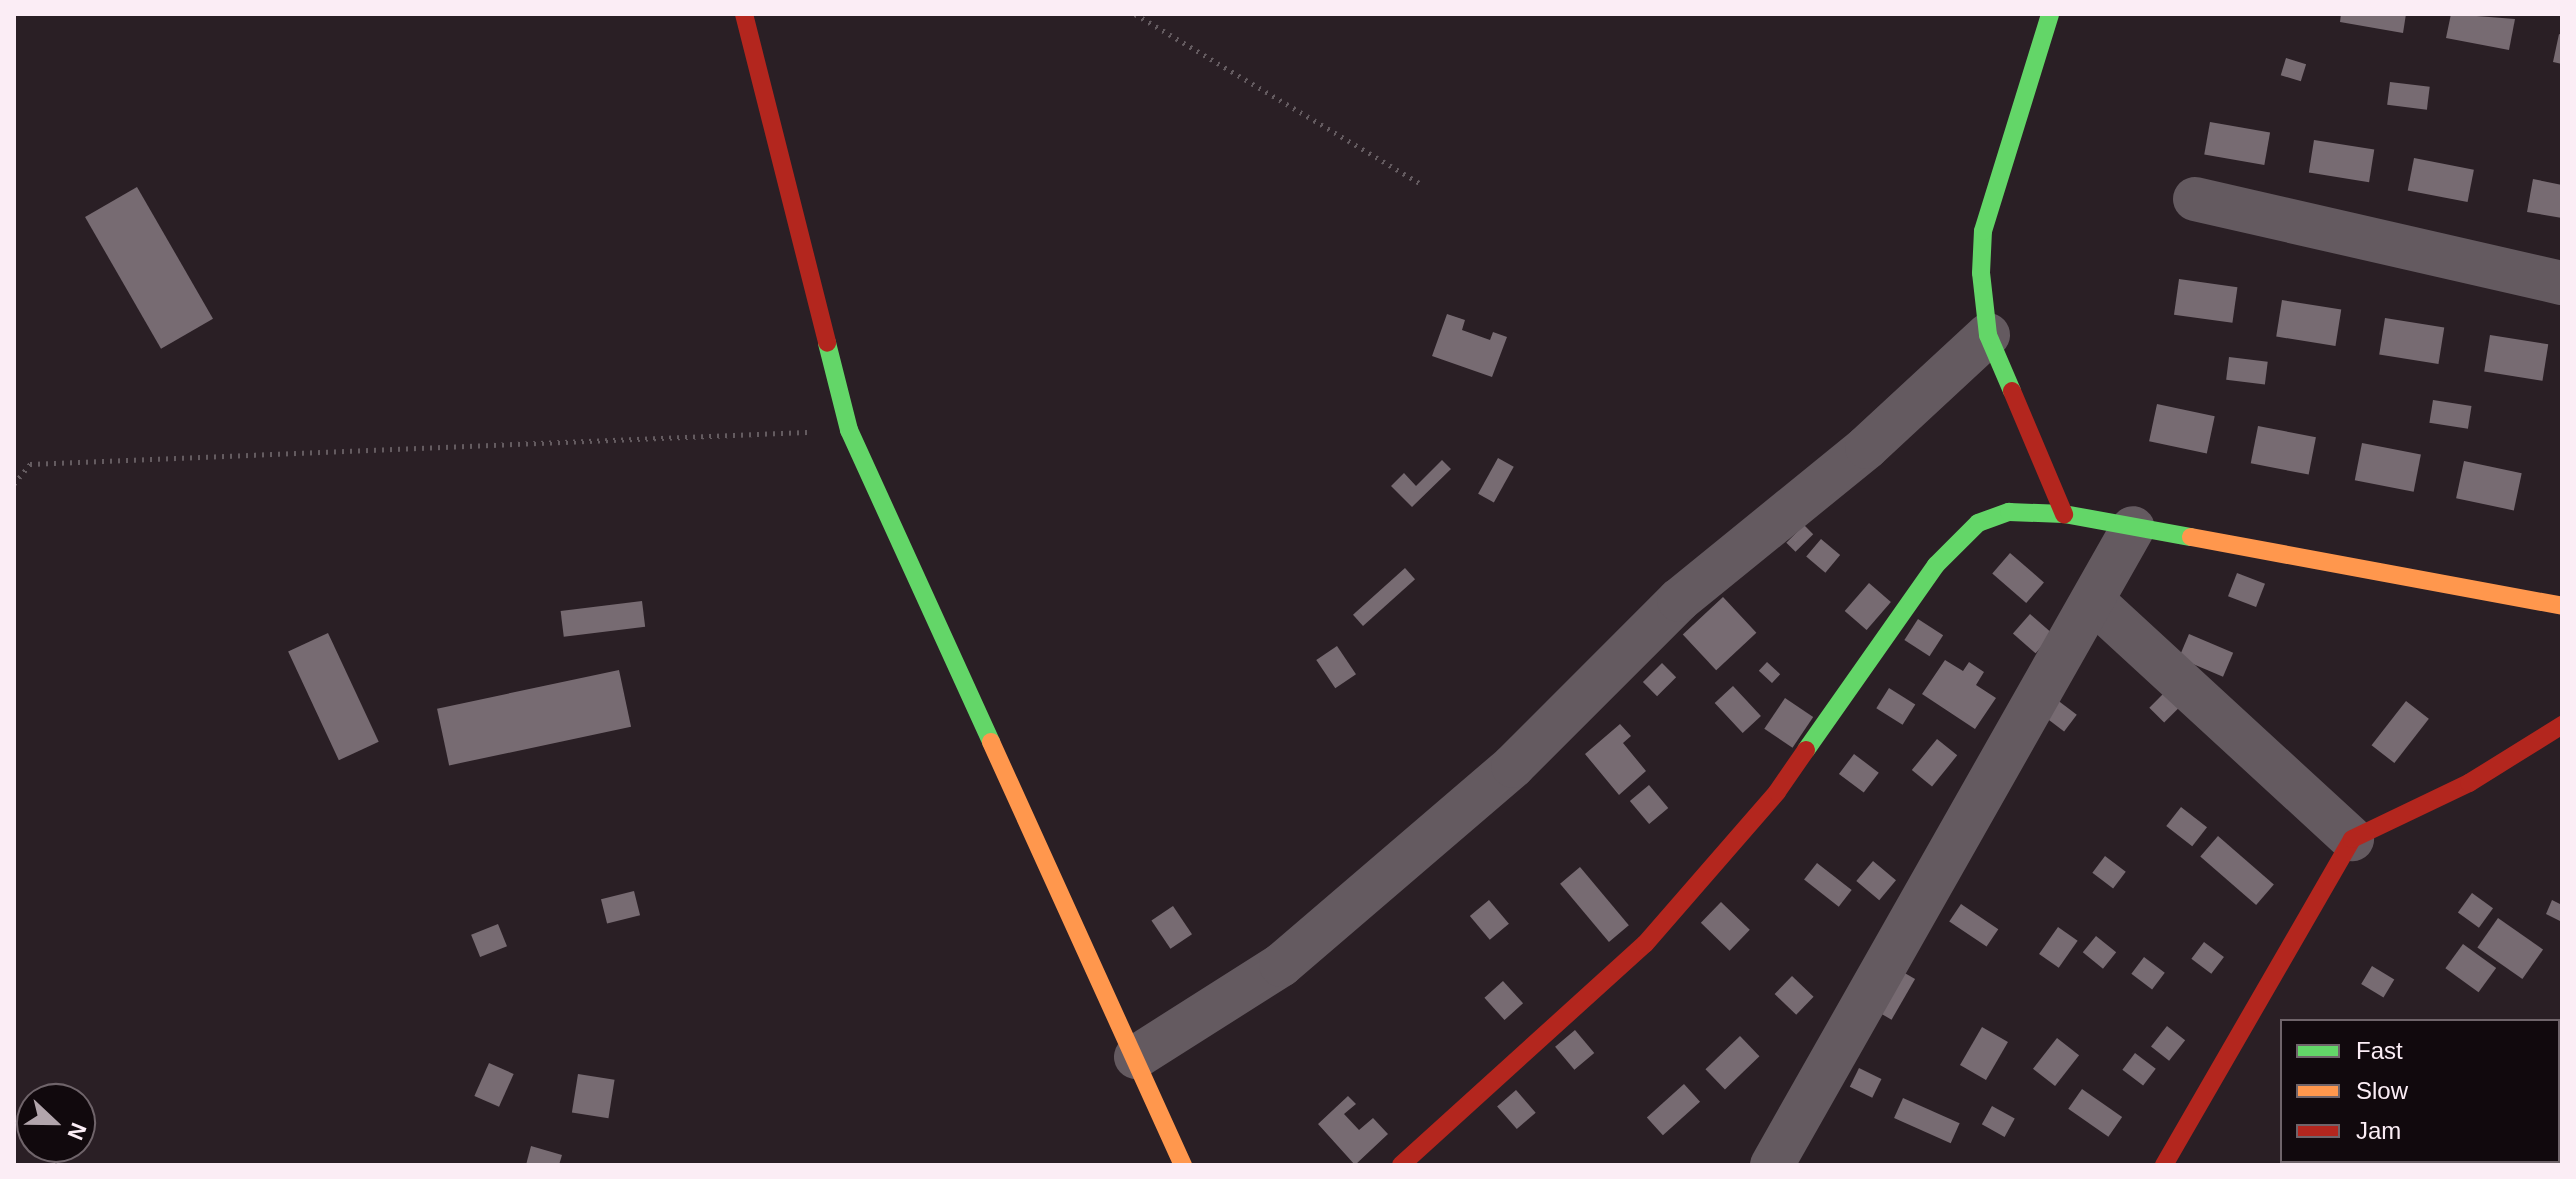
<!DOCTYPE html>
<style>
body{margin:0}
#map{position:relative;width:2576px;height:1179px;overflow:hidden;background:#2a1f25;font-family:Helvetica,sans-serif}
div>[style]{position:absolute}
.building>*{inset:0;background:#776b72;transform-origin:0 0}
.path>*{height:5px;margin-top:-2.5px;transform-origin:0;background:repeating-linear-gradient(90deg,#645b60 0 2px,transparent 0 8px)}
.street>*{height:44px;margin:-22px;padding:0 22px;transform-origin:22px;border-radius:22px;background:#645a60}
.fast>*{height:18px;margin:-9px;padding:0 9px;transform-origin:9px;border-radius:9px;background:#63d668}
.slow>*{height:18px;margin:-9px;padding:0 9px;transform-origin:9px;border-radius:9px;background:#ff974d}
.jam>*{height:18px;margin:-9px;padding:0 9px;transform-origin:9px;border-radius:9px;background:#b3261e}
span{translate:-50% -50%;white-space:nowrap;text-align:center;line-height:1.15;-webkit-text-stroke:8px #11090d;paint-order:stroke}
.frame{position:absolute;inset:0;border:16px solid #fbedf5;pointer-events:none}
.legend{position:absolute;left:2280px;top:1019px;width:280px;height:144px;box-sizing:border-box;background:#11090d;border:2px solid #6f646a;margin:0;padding:10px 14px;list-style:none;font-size:24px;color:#fbedf5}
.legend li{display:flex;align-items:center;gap:16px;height:40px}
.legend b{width:40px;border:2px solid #6f646a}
.north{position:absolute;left:16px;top:1083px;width:80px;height:80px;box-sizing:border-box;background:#11090d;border:2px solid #6f646a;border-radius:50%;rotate:112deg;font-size:22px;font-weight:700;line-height:32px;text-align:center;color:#fbedf5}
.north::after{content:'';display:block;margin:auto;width:28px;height:36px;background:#b2a5ac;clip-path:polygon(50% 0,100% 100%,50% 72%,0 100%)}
</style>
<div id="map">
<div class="building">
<i style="clip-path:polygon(2341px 14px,2406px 14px,2403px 33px,2340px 22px)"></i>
<i style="clip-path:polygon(2451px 14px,2515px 19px,2509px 50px,2446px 38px)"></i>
<i style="clip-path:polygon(2559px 34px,2562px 35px,2562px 64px,2553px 62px)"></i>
<i style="left:2286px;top:58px;width:21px;height:18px;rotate:17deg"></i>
<i style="left:2390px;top:82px;width:40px;height:23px;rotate:7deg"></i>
<i style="left:2210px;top:122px;width:61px;height:33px;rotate:10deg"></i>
<i style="left:2314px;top:140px;width:61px;height:33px;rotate:9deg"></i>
<i style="left:2414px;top:158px;width:61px;height:33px;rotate:11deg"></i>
<i style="clip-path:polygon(2533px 179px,2562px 185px,2562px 218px,2527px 212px)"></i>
<i style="left:137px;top:187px;width:152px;height:60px;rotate:60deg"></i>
<i style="left:2179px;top:279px;width:59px;height:36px;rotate:8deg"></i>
<i style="left:2282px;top:300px;width:60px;height:37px;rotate:9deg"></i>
<i style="clip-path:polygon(1447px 314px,1465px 320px,1462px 330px,1490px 340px,1493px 332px,1507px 337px,1492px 377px,1432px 356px)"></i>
<i style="left:2385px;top:318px;width:60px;height:37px;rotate:9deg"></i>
<i style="left:2490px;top:335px;width:59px;height:37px;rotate:9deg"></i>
<i style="left:2229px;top:357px;width:39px;height:23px;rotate:7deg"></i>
<i style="left:2433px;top:400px;width:39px;height:23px;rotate:9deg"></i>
<i style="left:2157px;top:404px;width:59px;height:38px;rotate:12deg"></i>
<i style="left:2258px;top:426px;width:59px;height:38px;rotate:11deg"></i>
<i style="left:2362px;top:443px;width:60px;height:38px;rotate:11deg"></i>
<i style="left:1498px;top:458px;width:18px;height:41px;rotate:29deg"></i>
<i style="clip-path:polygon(1442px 460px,1451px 469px,1412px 507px,1391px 486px,1404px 473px,1416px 486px)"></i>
<i style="left:2464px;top:461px;width:59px;height:38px;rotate:12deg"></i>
<i style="left:1804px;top:525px;width:13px;height:25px;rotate:45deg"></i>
<i style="left:1821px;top:539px;width:25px;height:23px;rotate:40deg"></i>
<i style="left:2010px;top:553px;width:45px;height:27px;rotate:41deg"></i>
<i style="left:1405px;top:568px;width:15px;height:70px;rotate:48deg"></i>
<i style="left:2237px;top:573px;width:30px;height:25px;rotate:21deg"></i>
<i style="left:1869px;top:583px;width:29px;height:37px;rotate:41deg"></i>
<i style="left:1723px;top:597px;width:49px;height:55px;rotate:47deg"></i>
<i style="left:642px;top:601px;width:26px;height:82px;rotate:83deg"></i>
<i style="left:2030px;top:614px;width:30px;height:26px;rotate:41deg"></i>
<i style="left:1918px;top:619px;width:30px;height:25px;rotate:33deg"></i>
<i style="left:328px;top:633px;width:120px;height:44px;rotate:65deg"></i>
<i style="left:2189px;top:634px;width:48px;height:26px;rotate:23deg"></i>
<i style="left:1337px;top:646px;width:34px;height:25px;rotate:56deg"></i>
<i style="clip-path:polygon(1945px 660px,1963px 671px,1969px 662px,1984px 672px,1976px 685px,1996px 698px,1975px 729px,1922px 694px)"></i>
<i style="left:1767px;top:662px;width:18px;height:12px;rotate:43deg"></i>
<i style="left:1662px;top:663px;width:20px;height:27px;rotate:45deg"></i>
<i style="left:619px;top:670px;width:58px;height:186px;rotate:78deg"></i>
<i style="left:1733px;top:686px;width:41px;height:25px;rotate:47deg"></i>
<i style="left:1889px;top:688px;width:31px;height:24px;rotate:32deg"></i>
<i style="left:2167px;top:690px;width:21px;height:25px;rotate:45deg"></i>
<i style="left:1785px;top:698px;width:34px;height:37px;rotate:34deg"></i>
<i style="left:2056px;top:699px;width:26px;height:21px;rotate:37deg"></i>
<i style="left:2406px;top:701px;width:29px;height:56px;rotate:38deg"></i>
<i style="clip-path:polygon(1620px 724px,1631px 736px,1623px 743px,1646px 771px,1619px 795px,1585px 754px)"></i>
<i style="left:1937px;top:739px;width:26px;height:40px;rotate:39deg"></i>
<i style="left:1854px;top:754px;width:31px;height:25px;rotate:37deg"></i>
<i style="left:1649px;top:785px;width:30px;height:25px;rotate:50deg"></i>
<i style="left:2181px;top:807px;width:33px;height:24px;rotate:38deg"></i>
<i style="left:2218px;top:836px;width:74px;height:27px;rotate:41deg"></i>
<i style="left:2105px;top:856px;width:26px;height:21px;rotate:37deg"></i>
<i style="left:1873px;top:861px;width:30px;height:26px;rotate:40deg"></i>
<i style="left:1817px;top:863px;width:44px;height:21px;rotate:38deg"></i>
<i style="left:1580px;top:867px;width:76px;height:26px;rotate:50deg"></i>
<i style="left:634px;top:891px;width:25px;height:34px;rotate:76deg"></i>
<i style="left:2472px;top:893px;width:26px;height:24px;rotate:36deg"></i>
<i style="left:1489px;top:900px;width:31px;height:25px;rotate:50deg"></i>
<i style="clip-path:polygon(2552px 900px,2562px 905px,2562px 922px,2546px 914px)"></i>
<i style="left:1721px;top:902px;width:40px;height:29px;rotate:44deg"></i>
<i style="left:1961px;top:904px;width:45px;height:21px;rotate:34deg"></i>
<i style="left:1173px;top:906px;width:34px;height:26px;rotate:56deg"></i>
<i style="left:2498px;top:918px;width:55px;height:36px;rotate:35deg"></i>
<i style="left:498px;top:924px;width:24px;height:29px;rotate:68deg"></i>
<i style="left:2058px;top:927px;width:24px;height:33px;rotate:35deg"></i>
<i style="left:2096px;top:936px;width:26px;height:21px;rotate:39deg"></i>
<i style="left:2204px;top:942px;width:25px;height:21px;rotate:37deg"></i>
<i style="left:2463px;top:944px;width:41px;height:30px;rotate:36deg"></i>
<i style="left:2144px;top:957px;width:26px;height:21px;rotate:37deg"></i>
<i style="left:2372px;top:966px;width:26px;height:21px;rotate:31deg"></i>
<i style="left:1896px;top:968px;width:22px;height:47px;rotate:30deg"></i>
<i style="left:1792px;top:976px;width:30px;height:25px;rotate:44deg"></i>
<i style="left:1503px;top:981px;width:30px;height:25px;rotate:48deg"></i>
<i style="left:2167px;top:1026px;width:23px;height:26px;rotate:38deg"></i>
<i style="left:1982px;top:1027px;width:30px;height:44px;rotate:30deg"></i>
<i style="left:1575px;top:1030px;width:30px;height:26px;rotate:50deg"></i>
<i style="left:1740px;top:1036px;width:28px;height:48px;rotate:46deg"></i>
<i style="left:2057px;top:1038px;width:28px;height:39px;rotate:38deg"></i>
<i style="left:2135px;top:1053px;width:26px;height:21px;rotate:37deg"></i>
<i style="left:489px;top:1063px;width:27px;height:36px;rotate:24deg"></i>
<i style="left:1859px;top:1068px;width:25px;height:21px;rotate:26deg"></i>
<i style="left:578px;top:1074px;width:37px;height:39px;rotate:9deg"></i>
<i style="left:1684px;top:1084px;width:24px;height:50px;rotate:48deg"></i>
<i style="left:2082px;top:1089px;width:49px;height:24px;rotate:35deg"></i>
<i style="left:1516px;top:1090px;width:30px;height:25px;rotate:49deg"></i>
<i style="clip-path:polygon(1348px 1096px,1356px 1104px,1344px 1114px,1359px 1130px,1373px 1118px,1388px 1134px,1355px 1165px,1318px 1124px)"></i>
<i style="left:1903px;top:1098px;width:62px;height:22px;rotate:24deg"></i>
<i style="left:1992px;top:1106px;width:26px;height:21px;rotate:29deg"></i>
<i style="clip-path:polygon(531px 1146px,562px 1155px,559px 1165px,526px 1165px)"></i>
<i style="clip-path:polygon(2489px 1161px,2522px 1163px,2522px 1165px,2489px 1165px)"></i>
</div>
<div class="path">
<i style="left:1135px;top:14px;width:335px;rotate:30.7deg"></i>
<i style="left:14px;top:484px;width:26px;rotate:-51deg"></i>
<i style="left:30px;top:464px;width:778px;rotate:-2.36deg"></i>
</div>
<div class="street">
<i style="left:2195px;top:199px;width:376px;rotate:12.9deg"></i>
<i style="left:2093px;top:601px;width:352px;rotate:42.6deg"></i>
<i style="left:1136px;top:1057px;width:172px;rotate:-32.4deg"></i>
<i style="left:1281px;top:965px;width:306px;rotate:-40.6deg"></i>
<i style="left:1513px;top:766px;width:235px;rotate:-45deg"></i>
<i style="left:1679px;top:600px;width:242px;rotate:-39.1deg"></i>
<i style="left:1867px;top:447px;width:165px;rotate:-42.8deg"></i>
<i style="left:1772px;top:1165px;width:732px;rotate:-60.46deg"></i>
</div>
<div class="fast">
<i style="left:827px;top:343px;width:90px;rotate:75.8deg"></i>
<i style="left:849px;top:430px;width:343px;rotate:65.5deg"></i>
<i style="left:2012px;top:391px;width:61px;rotate:-113.2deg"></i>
<i style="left:1988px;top:335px;width:62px;rotate:-96.4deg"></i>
<i style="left:1981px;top:273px;width:42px;rotate:-87.3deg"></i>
<i style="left:1983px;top:231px;width:227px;rotate:-72.8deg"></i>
<i style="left:1806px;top:750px;width:226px;rotate:-54.9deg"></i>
<i style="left:1936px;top:565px;width:59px;rotate:-45deg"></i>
<i style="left:1978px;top:523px;width:33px;rotate:-20deg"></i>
<i style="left:2009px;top:512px;width:55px;rotate:2.1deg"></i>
<i style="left:2064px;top:514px;width:129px;rotate:10.3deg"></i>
</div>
<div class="slow">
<i style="left:2191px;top:537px;width:377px;rotate:10.5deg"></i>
<i style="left:991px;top:742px;width:465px;rotate:65.6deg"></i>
</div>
<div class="jam">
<i style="left:744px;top:14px;width:339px;rotate:75.8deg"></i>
<i style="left:2012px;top:391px;width:134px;rotate:67.1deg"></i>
<i style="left:1401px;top:1165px;width:329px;rotate:-42.2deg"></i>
<i style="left:1645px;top:944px;width:201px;rotate:-49deg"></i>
<i style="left:1777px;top:792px;width:51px;rotate:-55.4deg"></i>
<i style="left:2164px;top:1165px;width:376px;rotate:-60deg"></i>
<i style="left:2352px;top:839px;width:130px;rotate:-25.6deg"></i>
<i style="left:2469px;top:783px;width:110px;rotate:-31.9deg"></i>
</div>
<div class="frame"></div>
<ul class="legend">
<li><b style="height:10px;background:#63d668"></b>Fast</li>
<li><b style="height:10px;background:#ff974d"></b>Slow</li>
<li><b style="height:10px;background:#b3261e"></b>Jam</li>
</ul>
<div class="north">N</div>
</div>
